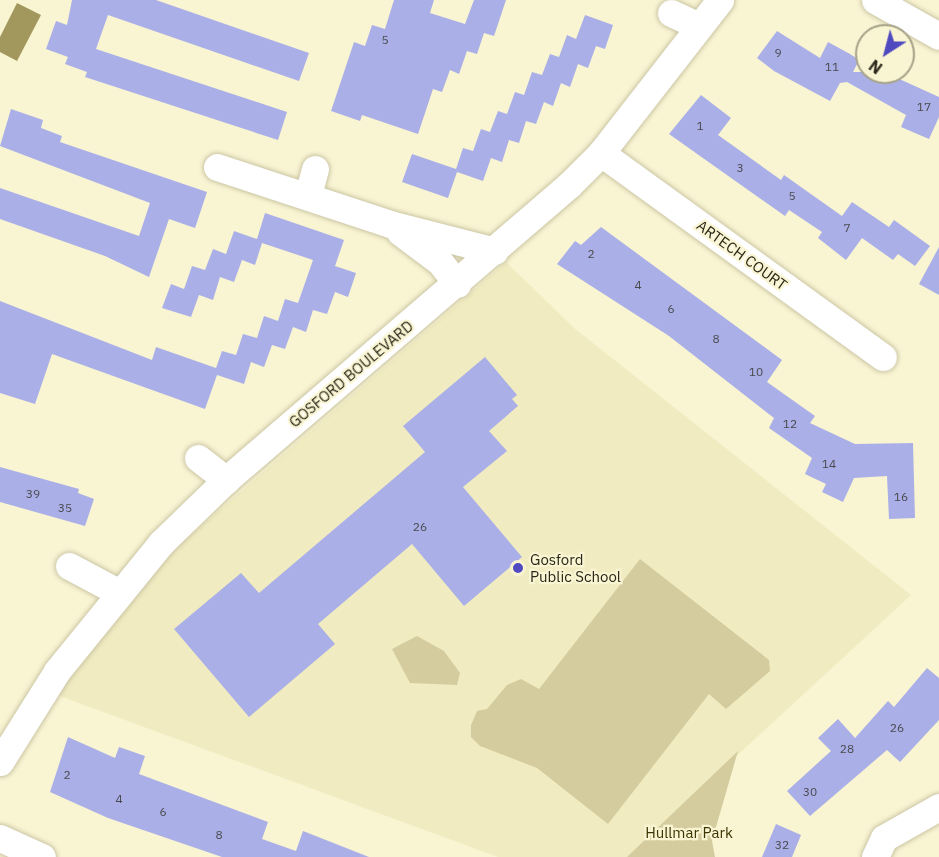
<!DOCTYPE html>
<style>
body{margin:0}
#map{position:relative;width:939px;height:857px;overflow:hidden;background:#f9f4d2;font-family:"IBM Plex Sans",sans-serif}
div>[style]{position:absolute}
.built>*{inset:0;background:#f1ebc1}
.green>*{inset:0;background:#d4cc9f}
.water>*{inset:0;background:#a2985d}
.building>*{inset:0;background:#aab0e7}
.roads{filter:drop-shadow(0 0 2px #cbc6a5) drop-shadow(0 0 2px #cbc6a5)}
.minor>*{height:27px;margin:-13.5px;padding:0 13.5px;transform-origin:13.5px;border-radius:13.5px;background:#fff}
.dots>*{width:16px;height:16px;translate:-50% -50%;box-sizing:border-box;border:3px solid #f9f4d2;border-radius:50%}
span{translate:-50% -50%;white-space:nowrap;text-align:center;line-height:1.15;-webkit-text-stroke:4.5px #f9f4d2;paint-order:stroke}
.number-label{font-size:12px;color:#49494d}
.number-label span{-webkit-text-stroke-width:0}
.street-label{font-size:15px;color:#29271a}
.poi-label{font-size:15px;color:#29271a}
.left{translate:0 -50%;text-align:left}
.park-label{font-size:15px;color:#3c3402}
.north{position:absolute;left:855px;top:24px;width:60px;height:60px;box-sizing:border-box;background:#f9f4d2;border:2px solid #a6a288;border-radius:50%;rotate:216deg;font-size:16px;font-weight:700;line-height:24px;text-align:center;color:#29271a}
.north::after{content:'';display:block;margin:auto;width:21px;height:27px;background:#504ac1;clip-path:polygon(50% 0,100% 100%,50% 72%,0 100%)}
</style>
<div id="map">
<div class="built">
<i style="clip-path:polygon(506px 262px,574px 328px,911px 595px,627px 857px,498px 857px,57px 695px,127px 603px,185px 540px)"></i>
</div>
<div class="green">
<i style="clip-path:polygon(640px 559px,769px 660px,770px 671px,726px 709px,709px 694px,608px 824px,537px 768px,480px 746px,471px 737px,471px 725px,477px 711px,487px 709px,507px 685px,521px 679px,539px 689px)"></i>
<i style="clip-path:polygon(417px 636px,444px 651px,460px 673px,457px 685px,410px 683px,392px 649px)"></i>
<i style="clip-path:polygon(738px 751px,712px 841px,715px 857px,627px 857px)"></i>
</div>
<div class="water">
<i style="clip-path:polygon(17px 3px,41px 15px,17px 61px,0 52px,0 37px)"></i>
</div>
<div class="building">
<i style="clip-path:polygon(72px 0,156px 0,309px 53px,299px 81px,108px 15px,96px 49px,287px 112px,278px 140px,85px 77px,87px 72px,65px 64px,68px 57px,46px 49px,56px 21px,67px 25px)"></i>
<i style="clip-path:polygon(394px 0,434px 0,430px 13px,465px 24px,474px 0,506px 0,494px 36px,484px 33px,477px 54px,467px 51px,459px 74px,450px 70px,442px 92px,433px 89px,418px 134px,362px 115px,360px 121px,331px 111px,354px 42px,365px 46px,372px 25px,385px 29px)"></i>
<i style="clip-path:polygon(585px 15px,613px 25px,605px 49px,596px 46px,588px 68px,578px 64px,570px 87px,561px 83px,553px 106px,544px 102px,536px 124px,526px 121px,519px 143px,509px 140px,502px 162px,491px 158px,483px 181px,457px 172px,448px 198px,402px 182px,412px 154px,456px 169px,463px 148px,473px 151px,481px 129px,490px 132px,498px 111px,507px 114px,515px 92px,524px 95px,532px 72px,542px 75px,550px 54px,559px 57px,567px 35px,576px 39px)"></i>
<i style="clip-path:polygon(777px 31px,820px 58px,828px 42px,850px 54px,859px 60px,853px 72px,884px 72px,939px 97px,939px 117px,929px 139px,901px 127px,906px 115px,847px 82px,840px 83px,830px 101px,774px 71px,757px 58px)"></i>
<i style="clip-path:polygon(701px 95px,731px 118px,718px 135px,781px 180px,784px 175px,842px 216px,852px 202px,889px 227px,894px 220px,930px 246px,915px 266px,898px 254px,893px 260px,862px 238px,846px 260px,818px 238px,822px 232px,789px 210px,785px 216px,669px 134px)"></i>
<i style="clip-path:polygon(11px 109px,43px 120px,41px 128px,62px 136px,60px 142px,207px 192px,195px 228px,169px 219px,149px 277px,105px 256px,0 219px,0 188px,139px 236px,150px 203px,0 146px)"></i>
<i style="clip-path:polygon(265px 213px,344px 240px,335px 266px,356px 273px,348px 297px,335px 292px,327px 314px,313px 310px,306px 332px,293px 327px,285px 349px,272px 345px,264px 367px,251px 362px,244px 384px,217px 375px,205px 409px,52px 354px,35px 404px,0 393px,0 301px,152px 360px,156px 347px,216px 368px,222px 351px,236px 355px,243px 334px,257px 338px,264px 316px,278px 321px,285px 299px,298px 303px,313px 260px,262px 243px,255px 265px,242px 260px,234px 282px,220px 277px,213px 300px,199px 295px,191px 317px,162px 308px,171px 284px,184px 289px,192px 266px,205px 270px,213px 249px,226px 254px,234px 231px,257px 239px)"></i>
<i style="clip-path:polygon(601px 227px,782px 360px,767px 382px,815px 416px,810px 423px,855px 444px,913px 443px,915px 518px,889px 519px,887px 476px,854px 478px,843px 502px,822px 492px,826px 484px,805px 474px,812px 458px,769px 428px,774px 418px,669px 336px,557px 264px,575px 241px,581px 245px)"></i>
<i style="clip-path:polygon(939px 247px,939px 295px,919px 284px)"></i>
<i style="clip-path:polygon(485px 357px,517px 395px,512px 399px,518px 406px,489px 431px,507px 451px,463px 487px,522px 557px,464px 606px,412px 544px,318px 624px,335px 644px,249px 717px,174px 629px,241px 573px,259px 593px,425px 452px,403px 426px)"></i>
<i style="clip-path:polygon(0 467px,79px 489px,78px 493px,94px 499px,85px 526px,0 502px)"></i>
<i style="clip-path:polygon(927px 668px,939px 678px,939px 720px,900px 762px,887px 750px,810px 816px,787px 791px,831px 751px,818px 738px,838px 719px,855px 738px,888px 701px,894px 707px)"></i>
<i style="clip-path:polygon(68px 737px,115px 758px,119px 747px,145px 756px,139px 774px,268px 822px,262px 839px,296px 851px,303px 831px,369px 857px,222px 857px,108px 818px,50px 792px)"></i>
<i style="clip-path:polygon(776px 824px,801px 835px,792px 857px,762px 857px)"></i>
</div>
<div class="roads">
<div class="minor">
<i style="left:875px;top:0;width:73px;rotate:29.4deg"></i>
<i style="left:671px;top:13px;width:29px;rotate:25deg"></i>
<i style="left:601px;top:153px;width:348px;rotate:35.9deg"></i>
<i style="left:217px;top:167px;width:182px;rotate:18.2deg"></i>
<i style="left:390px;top:224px;width:108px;rotate:14.4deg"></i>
<i style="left:308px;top:195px;width:27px;rotate:-75deg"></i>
<i style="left:400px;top:232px;width:50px;rotate:36.9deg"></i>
<i style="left:440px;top:262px;width:28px;rotate:52deg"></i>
<i style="left:198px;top:458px;width:36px;rotate:38deg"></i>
<i style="left:69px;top:566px;width:55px;rotate:28deg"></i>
<i style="left:0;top:762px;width:107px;rotate:-57.9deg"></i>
<i style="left:57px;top:671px;width:165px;rotate:-50.9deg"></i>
<i style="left:161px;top:543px;width:91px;rotate:-44.1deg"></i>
<i style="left:226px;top:480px;width:452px;rotate:-40.7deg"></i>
<i style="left:569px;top:185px;width:45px;rotate:-45deg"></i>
<i style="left:601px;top:153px;width:194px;rotate:-52.1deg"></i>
<i style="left:0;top:838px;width:46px;rotate:24.3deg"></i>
<i style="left:875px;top:857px;width:21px;rotate:-65deg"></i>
<i style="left:884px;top:838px;width:63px;rotate:-29.4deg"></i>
</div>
</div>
<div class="dots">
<i style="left:518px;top:568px;background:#504ac1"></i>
</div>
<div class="number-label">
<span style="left:385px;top:40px">5</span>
<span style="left:778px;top:53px">9</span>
<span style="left:832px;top:67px">11</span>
<span style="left:924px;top:107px">17</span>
<span style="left:700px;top:126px">1</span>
<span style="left:740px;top:168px">3</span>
<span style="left:792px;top:196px">5</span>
<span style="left:847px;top:228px">7</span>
<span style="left:591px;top:254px">2</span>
<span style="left:638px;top:285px">4</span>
<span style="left:671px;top:309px">6</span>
<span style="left:716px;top:339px">8</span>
<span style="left:756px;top:372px">10</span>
<span style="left:790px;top:424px">12</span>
<span style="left:829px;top:464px">14</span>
<span style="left:33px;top:494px">39</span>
<span style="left:901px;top:497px">16</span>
<span style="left:65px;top:508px">35</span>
<span style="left:420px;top:527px">26</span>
<span style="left:897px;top:728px">26</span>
<span style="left:847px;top:749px">28</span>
<span style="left:67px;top:775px">2</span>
<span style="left:810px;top:792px">30</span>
<span style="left:119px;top:799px">4</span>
<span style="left:163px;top:812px">6</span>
<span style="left:219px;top:835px">8</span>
<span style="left:782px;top:845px">32</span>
</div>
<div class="street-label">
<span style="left:742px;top:255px;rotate:36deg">ARTECH COURT</span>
<span style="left:351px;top:374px;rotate:-40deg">GOSFORD BOULEVARD</span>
</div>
<div class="poi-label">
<span class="left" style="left:530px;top:568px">Gosford<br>Public School</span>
</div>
<div class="park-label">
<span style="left:689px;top:833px">Hullmar Park</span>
</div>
<div class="north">N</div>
</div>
